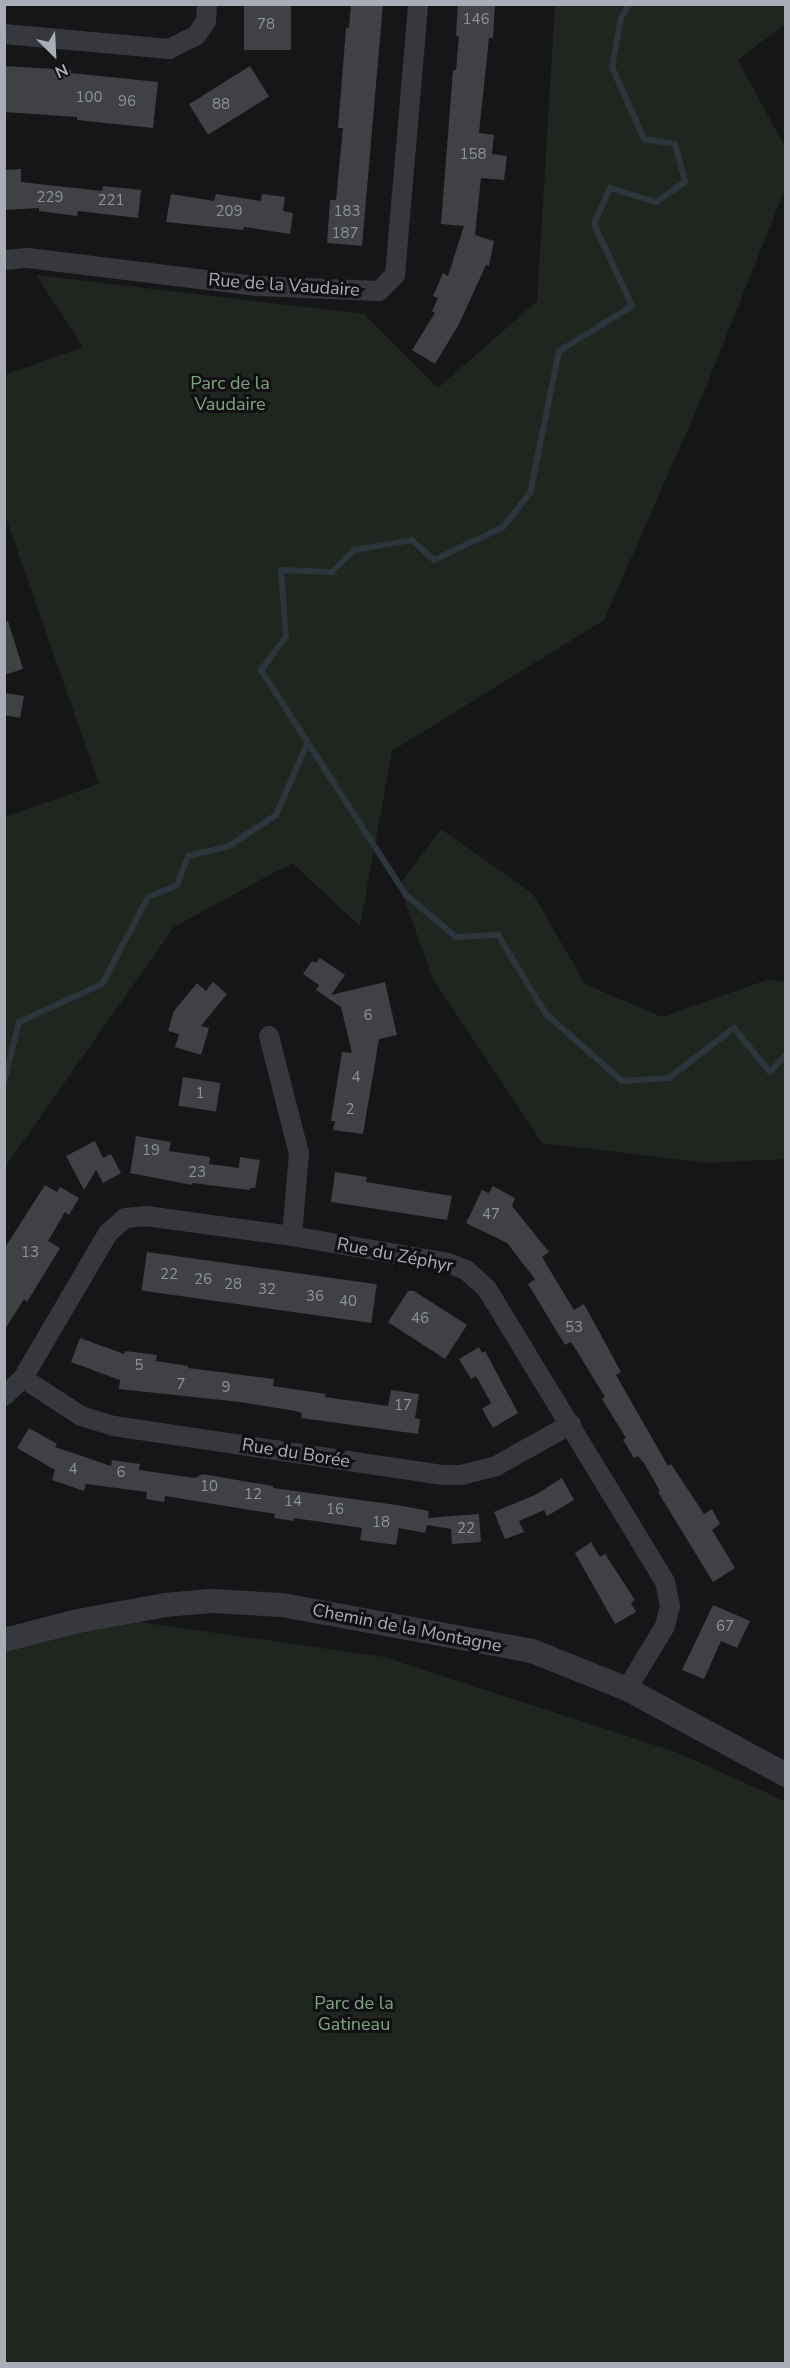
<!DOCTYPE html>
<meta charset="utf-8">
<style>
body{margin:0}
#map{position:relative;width:790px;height:2368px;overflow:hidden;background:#161618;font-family:"Nunito Sans",sans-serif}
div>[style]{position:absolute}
.green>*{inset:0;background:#1e261f}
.stream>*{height:6px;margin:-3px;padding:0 3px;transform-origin:3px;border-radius:3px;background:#2c353c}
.building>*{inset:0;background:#404145;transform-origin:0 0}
.minor>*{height:20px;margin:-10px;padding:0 10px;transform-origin:10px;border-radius:10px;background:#37383d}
.tertiary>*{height:24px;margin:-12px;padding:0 12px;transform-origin:12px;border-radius:12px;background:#37383d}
span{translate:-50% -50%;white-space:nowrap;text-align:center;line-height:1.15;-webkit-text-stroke:6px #111113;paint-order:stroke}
.number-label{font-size:15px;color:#8e929b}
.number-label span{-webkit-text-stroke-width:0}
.street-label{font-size:18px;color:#a8adb8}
.park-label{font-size:18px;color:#7fa381}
.frame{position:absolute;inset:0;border:6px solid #a8adb8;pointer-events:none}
.north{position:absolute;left:24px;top:24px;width:60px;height:60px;-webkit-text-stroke:4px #111113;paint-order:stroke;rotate:156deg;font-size:16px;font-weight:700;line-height:24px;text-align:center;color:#a8adb8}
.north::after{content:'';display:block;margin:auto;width:21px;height:27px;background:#a8adb8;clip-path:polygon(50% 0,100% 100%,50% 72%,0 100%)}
</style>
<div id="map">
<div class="green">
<i style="clip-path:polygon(555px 5px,785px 5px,785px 24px,738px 60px,785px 147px,785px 189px,701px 399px,604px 620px,392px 751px,360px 926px,292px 863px,174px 927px,5px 1167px,5px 817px,99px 784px,5px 515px,5px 375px,83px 347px,36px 275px,364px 314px,438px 388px,537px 301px)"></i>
<i style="clip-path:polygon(441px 829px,533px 894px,585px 984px,662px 1017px,770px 979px,785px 982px,785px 1159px,707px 1163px,542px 1143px,433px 979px,399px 885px)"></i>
<i style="clip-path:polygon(77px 1613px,384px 1657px,676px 1752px,785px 1801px,785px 2363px,5px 2364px,5px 1632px)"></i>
</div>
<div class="stream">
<i style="left:629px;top:4px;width:16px;rotate:120deg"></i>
<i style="left:621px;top:18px;width:50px;rotate:100.4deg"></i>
<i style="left:612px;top:67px;width:79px;rotate:66deg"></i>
<i style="left:644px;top:139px;width:31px;rotate:9deg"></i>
<i style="left:675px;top:144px;width:39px;rotate:75deg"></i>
<i style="left:685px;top:182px;width:35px;rotate:145deg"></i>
<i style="left:656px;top:202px;width:48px;rotate:-163.1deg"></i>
<i style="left:610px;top:188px;width:39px;rotate:114deg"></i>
<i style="left:594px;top:224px;width:90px;rotate:65.1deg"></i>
<i style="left:632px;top:306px;width:86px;rotate:148.3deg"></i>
<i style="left:559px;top:351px;width:145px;rotate:101.5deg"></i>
<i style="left:530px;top:493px;width:43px;rotate:128.5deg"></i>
<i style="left:503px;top:527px;width:76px;rotate:154.4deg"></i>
<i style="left:434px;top:560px;width:30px;rotate:-138deg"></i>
<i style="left:412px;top:540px;width:59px;rotate:170.2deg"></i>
<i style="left:354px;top:550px;width:31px;rotate:135deg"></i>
<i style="left:332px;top:572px;width:51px;rotate:-177.8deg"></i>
<i style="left:281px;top:570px;width:67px;rotate:85.7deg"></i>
<i style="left:286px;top:637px;width:41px;rotate:127.1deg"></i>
<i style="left:261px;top:670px;width:268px;rotate:57.2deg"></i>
<i style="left:406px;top:895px;width:65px;rotate:40deg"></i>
<i style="left:456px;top:937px;width:42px;rotate:-2.7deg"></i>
<i style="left:498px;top:935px;width:92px;rotate:58.7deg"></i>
<i style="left:546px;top:1014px;width:101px;rotate:41.4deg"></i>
<i style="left:622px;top:1081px;width:47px;rotate:-3.7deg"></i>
<i style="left:669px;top:1078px;width:82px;rotate:-37.6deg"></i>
<i style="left:734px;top:1028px;width:57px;rotate:50.7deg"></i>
<i style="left:770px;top:1072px;width:23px;rotate:-47deg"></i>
<i style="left:4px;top:1082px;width:62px;rotate:-76deg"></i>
<i style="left:19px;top:1022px;width:91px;rotate:-24.6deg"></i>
<i style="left:102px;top:984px;width:98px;rotate:-62.1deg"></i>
<i style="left:148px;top:897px;width:31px;rotate:-22deg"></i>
<i style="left:177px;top:885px;width:31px;rotate:-69deg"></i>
<i style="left:188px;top:856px;width:42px;rotate:-13.7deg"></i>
<i style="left:229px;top:846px;width:56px;rotate:-33.4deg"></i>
<i style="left:276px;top:815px;width:77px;rotate:-66.4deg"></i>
</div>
<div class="building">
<i style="left:244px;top:4px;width:47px;height:46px"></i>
<i style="clip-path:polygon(351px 4px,383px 4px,362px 246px,327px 243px,330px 200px,336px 200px,339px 168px,343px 128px,338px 128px,346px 28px,349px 28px)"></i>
<i style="clip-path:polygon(458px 4px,495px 4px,493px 38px,489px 38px,479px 133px,494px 135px,492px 154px,507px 156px,504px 180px,481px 178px,475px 235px,494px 241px,489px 266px,486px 265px,459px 324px,435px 364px,412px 350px,435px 313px,432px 311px,438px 298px,433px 296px,443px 273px,448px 276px,464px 226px,441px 224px,453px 70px,456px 70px,459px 36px,456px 36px)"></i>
<i style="clip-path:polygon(4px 66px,71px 70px,71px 73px,158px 82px,153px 128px,77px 120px,77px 117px,4px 112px)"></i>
<i style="left:250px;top:66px;width:36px;height:72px;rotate:58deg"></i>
<i style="clip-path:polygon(21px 169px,21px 182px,102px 191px,103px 186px,141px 190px,138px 218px,78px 211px,77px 216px,39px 211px,39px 208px,4px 210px,4px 170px)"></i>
<i style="clip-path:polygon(171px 194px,214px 201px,216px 194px,261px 201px,262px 194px,285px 197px,283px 211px,293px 213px,290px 234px,244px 227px,243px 230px,166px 222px)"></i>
<i style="clip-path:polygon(8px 621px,23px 669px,4px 675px,4px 622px)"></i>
<i style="clip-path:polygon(4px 693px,24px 696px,20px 718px,4px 715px)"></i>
<i style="clip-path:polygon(320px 958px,345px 975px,331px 995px,385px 982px,397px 1035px,379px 1039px,363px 1134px,333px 1130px,335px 1121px,331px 1121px,342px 1052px,352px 1053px,341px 1007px,316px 990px,319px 985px,303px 974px,312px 961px,316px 963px)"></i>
<i style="clip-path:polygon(213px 982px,227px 994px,201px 1026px,209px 1028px,201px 1055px,175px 1047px,179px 1034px,168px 1031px,174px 1011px,197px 983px,206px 991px)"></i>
<i style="left:183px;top:1077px;width:38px;height:29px;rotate:9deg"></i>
<i style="clip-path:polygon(136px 1136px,171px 1142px,169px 1151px,210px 1157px,209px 1164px,239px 1168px,240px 1157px,260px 1160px,255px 1188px,250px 1188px,250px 1190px,192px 1183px,192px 1185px,130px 1173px)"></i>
<i style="clip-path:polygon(95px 1141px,103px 1158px,111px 1154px,121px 1173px,103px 1183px,96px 1170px,84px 1190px,66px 1156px)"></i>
<i style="clip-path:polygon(335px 1172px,367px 1177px,366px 1182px,452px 1196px,447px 1220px,331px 1202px)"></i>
<i style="clip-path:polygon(45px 1185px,57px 1192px,60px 1187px,79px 1198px,69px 1215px,65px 1212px,48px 1241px,60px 1248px,27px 1302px,24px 1299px,4px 1331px,4px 1249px)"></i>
<i style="clip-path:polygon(493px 1186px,515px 1198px,512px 1206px,549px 1252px,542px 1257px,574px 1310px,584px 1304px,621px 1372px,616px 1375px,668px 1466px,671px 1464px,704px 1514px,712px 1509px,720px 1524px,712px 1530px,735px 1568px,713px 1582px,658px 1492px,660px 1491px,644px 1463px,638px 1456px,634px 1458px,623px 1440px,626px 1438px,602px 1399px,605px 1397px,575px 1348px,571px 1342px,565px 1345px,528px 1284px,535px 1279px,507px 1243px,466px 1223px,482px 1190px,489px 1193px)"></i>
<i style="left:147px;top:1252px;width:232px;height:39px;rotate:8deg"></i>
<i style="clip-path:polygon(408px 1291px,414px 1291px,467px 1325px,445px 1359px,388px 1322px)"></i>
<i style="clip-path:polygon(80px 1338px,124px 1354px,125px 1351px,157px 1355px,156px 1361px,188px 1366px,188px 1368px,274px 1379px,273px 1386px,326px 1394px,325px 1397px,388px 1406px,391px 1390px,419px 1394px,415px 1418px,420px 1419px,418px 1434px,301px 1418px,302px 1413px,295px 1411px,240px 1402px,119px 1389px,120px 1380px,71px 1362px)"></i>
<i style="clip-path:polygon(479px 1347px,482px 1353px,485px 1351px,518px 1413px,493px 1428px,482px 1409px,491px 1403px,476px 1376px,471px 1379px,459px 1359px)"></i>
<i style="clip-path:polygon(29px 1428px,57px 1444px,55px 1447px,111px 1466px,112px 1460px,140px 1464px,139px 1470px,195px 1478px,202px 1474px,273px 1486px,273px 1488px,397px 1505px,429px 1511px,428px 1518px,479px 1514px,481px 1542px,452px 1544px,451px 1529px,427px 1525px,425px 1533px,399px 1528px,396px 1545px,360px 1540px,362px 1528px,294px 1518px,294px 1521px,274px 1518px,275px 1514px,165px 1496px,164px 1502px,146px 1499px,147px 1492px,86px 1484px,84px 1491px,52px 1480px,55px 1470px,17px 1448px)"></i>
<i style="clip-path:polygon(562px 1478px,574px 1500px,547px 1516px,544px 1510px,519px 1521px,524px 1532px,505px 1539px,494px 1512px,535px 1495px)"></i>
<i style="clip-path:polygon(591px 1542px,600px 1557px,605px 1554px,635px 1600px,631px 1603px,636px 1612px,615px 1624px,575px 1553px)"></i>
<i style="clip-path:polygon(713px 1605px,750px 1621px,737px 1648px,721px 1641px,704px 1679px,682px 1670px)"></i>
</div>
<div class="minor">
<i style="left:4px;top:34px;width:166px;rotate:5.2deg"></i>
<i style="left:169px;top:49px;width:30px;rotate:-26deg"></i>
<i style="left:196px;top:36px;width:18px;rotate:-56deg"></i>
<i style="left:206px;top:21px;width:17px;rotate:-87deg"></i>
<i style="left:4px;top:260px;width:24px;rotate:-5deg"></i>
<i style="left:28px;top:258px;width:231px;rotate:7deg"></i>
<i style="left:257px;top:286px;width:122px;rotate:2.3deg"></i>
<i style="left:379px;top:291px;width:23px;rotate:-45deg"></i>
<i style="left:395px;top:275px;width:272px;rotate:-85.1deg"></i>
<i style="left:269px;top:1036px;width:122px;rotate:75.7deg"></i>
<i style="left:299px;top:1154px;width:82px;rotate:94.9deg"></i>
<i style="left:23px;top:1378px;width:69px;rotate:33.2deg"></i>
<i style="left:81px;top:1416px;width:34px;rotate:17deg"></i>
<i style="left:114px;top:1426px;width:333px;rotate:8.5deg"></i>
<i style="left:443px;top:1475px;width:18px"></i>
<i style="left:461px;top:1475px;width:36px;rotate:-14deg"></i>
<i style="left:496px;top:1466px;width:86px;rotate:-29.2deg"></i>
<i style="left:4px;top:1396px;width:26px;rotate:-43deg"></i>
<i style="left:23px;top:1378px;width:168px;rotate:-59.6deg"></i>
<i style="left:108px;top:1233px;width:23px;rotate:-41deg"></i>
<i style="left:125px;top:1218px;width:21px;rotate:-5deg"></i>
<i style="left:146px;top:1216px;width:147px;rotate:7.8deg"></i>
<i style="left:292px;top:1236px;width:158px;rotate:9.8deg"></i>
<i style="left:448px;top:1263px;width:19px;rotate:21deg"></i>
<i style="left:466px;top:1270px;width:28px;rotate:42deg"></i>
<i style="left:487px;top:1289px;width:343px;rotate:58.7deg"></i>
<i style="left:665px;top:1582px;width:25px;rotate:78deg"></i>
<i style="left:670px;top:1606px;width:21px;rotate:104deg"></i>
<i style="left:665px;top:1626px;width:74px;rotate:121.1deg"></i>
</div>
<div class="tertiary">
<i style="left:4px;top:1640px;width:76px;rotate:-14.4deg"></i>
<i style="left:78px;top:1621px;width:88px;rotate:-10.4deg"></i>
<i style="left:165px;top:1605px;width:46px;rotate:-5deg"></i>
<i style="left:211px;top:1601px;width:71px;rotate:3.2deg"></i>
<i style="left:282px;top:1605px;width:254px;rotate:10.4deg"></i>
<i style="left:532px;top:1651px;width:102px;rotate:21.8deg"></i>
<i style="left:627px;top:1689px;width:181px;rotate:28.4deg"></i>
</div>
<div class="number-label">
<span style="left:476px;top:20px">146</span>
<span style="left:266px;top:25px">78</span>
<span style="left:89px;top:98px">100</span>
<span style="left:127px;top:102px">96</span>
<span style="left:221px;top:105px">88</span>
<span style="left:473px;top:155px">158</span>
<span style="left:50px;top:198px">229</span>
<span style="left:111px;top:201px">221</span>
<span style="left:229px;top:212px">209</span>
<span style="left:347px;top:212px">183</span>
<span style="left:345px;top:234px">187</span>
<span style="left:368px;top:1016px">6</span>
<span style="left:356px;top:1078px">4</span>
<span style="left:200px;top:1094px">1</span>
<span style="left:350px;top:1110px">2</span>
<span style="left:151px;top:1151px">19</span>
<span style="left:197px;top:1173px">23</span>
<span style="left:491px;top:1215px">47</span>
<span style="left:30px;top:1253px">13</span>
<span style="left:169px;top:1275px">22</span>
<span style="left:203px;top:1280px">26</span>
<span style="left:233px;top:1285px">28</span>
<span style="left:267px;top:1290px">32</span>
<span style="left:315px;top:1297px">36</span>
<span style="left:348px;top:1302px">40</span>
<span style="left:420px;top:1319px">46</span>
<span style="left:574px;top:1328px">53</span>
<span style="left:139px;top:1366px">5</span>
<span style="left:181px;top:1385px">7</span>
<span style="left:226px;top:1388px">9</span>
<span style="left:403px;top:1406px">17</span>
<span style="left:73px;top:1470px">4</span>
<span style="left:121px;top:1473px">6</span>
<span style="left:209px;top:1487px">10</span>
<span style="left:253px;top:1495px">12</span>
<span style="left:293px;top:1502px">14</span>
<span style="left:335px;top:1510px">16</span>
<span style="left:381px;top:1523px">18</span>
<span style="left:466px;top:1529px">22</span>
<span style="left:725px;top:1627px">67</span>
</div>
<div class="street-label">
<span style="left:284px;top:285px;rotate:4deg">Rue de la Vaudaire</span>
<span style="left:395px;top:1255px;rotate:11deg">Rue du Zéphyr</span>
<span style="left:296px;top:1453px;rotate:9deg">Rue du Borée</span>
<span style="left:407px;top:1628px;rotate:11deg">Chemin de la Montagne</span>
</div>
<div class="park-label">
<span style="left:230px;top:394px">Parc de la<br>Vaudaire</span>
<span style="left:354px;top:2014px">Parc de la<br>Gatineau</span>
</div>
<div class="frame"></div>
<div class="north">N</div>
</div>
